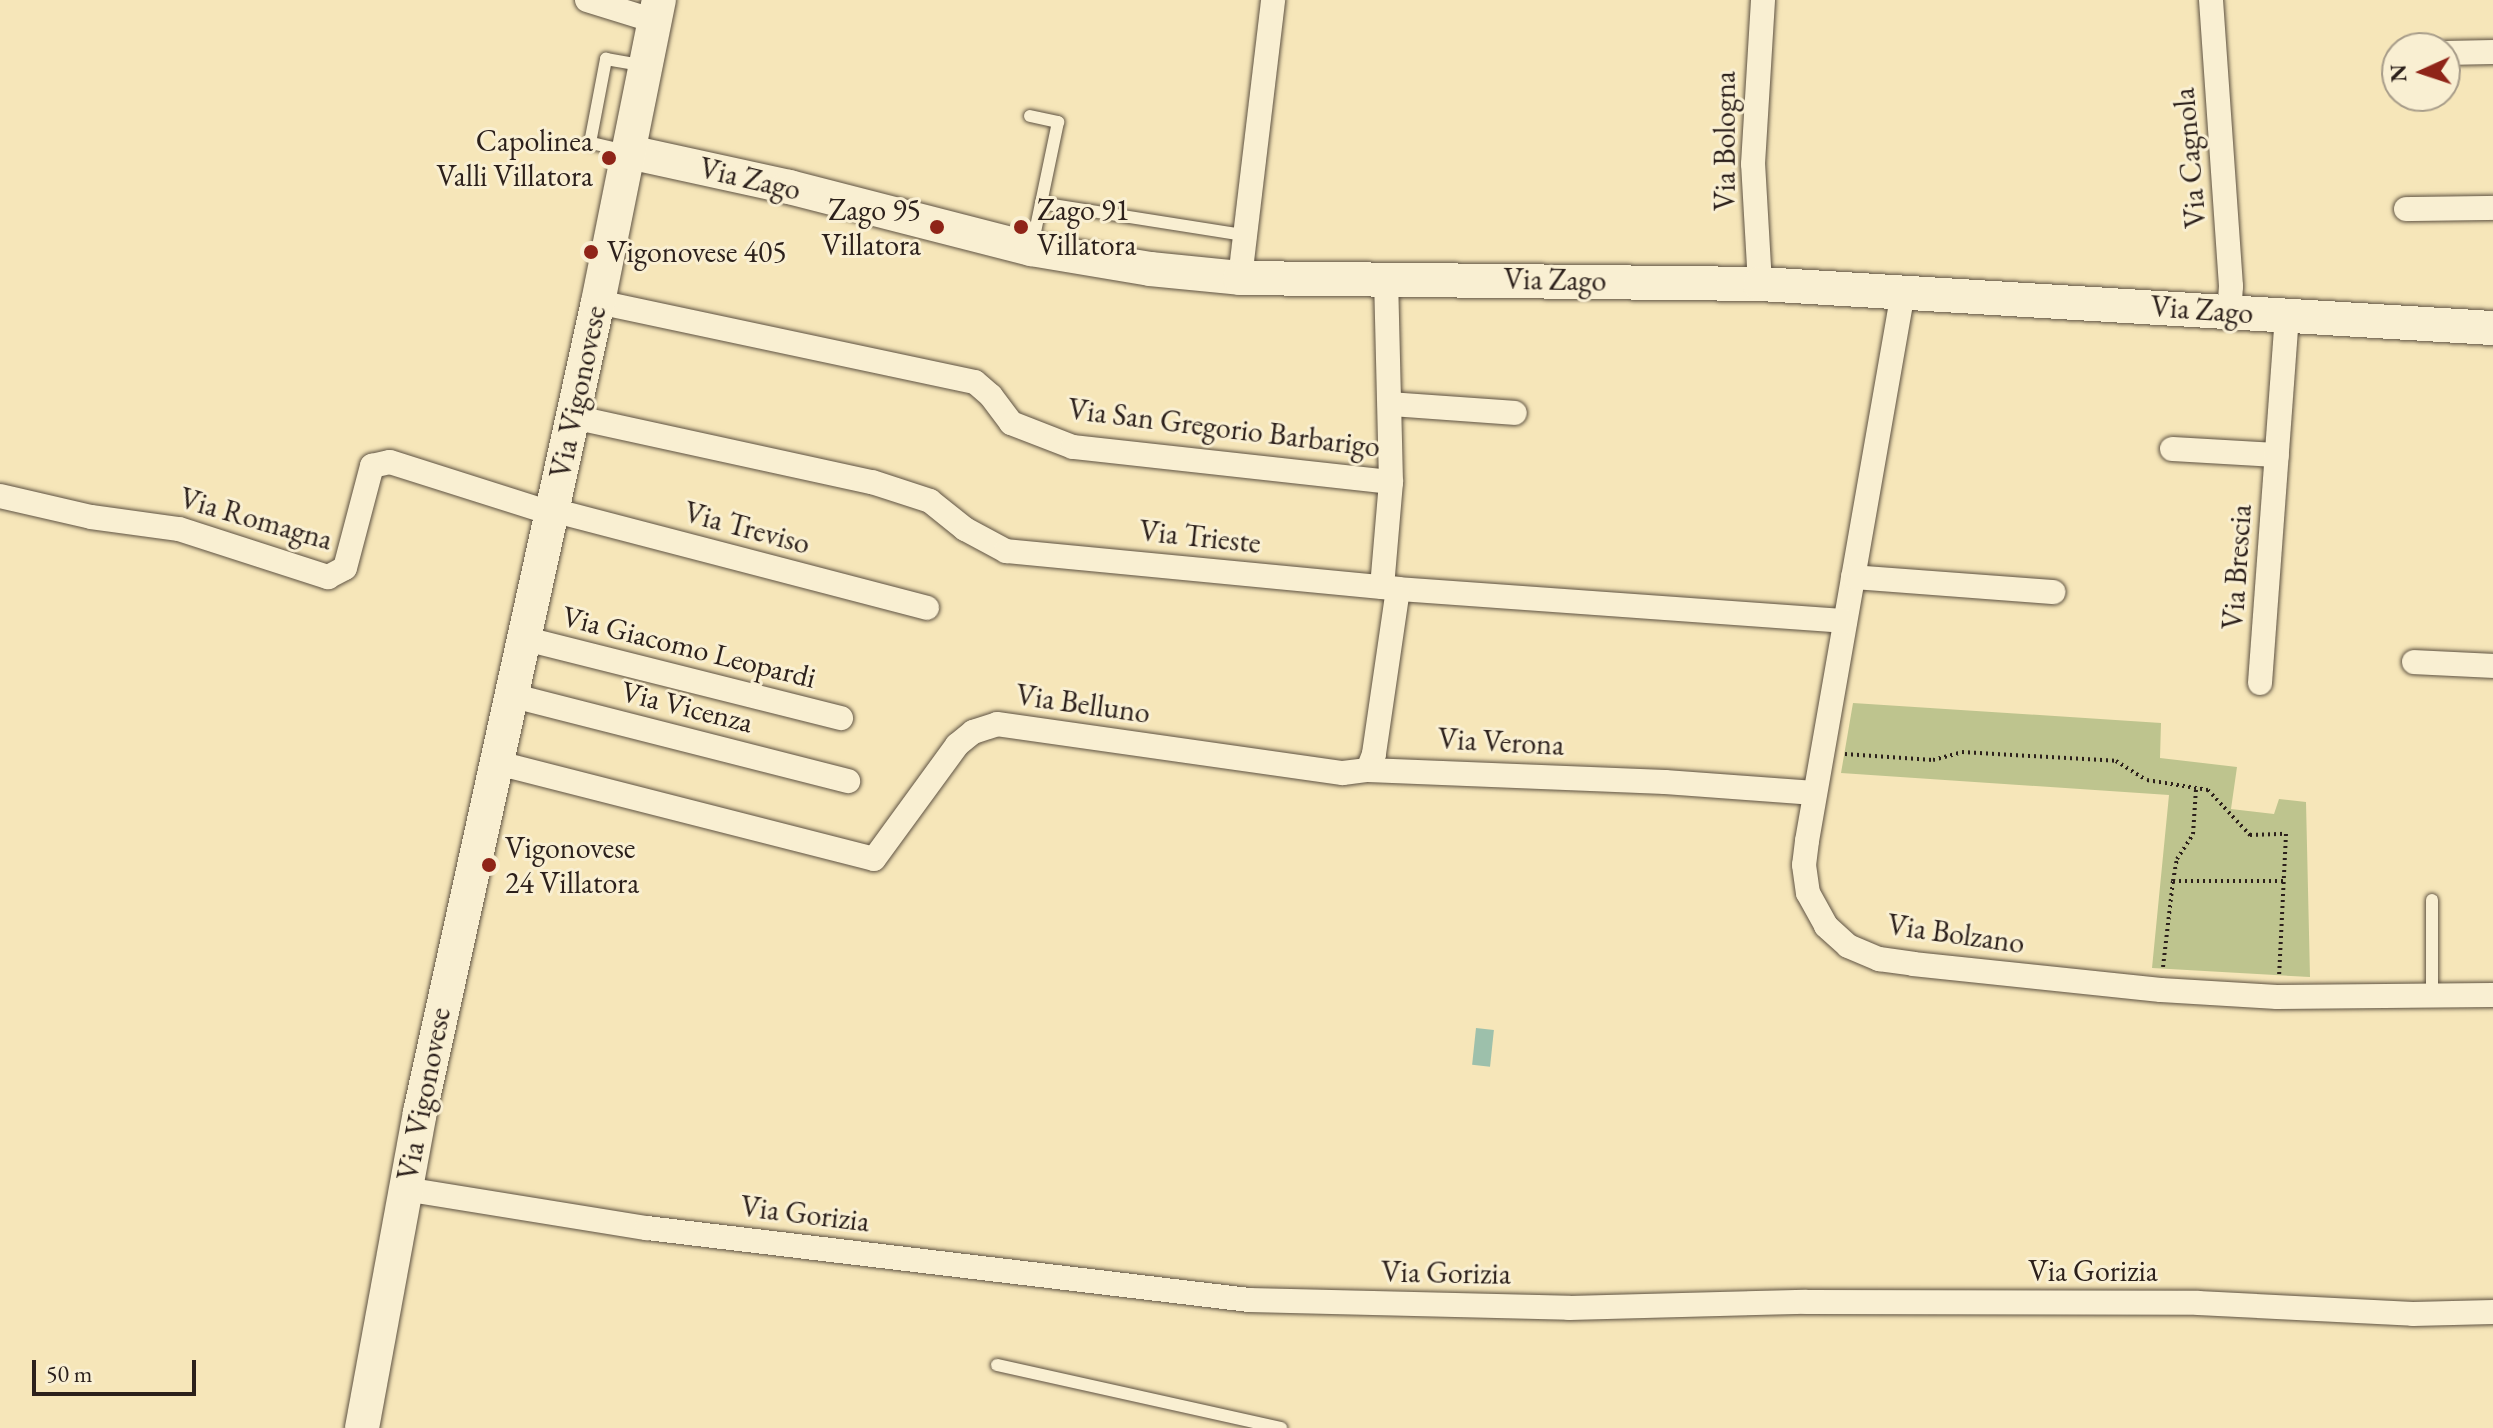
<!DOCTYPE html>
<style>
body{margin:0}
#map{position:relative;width:2493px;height:1428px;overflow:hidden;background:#f6e6b9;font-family:"EB Garamond",serif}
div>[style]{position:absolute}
.green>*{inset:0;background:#bec48e}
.water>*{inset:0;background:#9dc0ab;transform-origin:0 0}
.path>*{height:4px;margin-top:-2px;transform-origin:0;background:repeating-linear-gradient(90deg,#2c201b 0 2px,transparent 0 6px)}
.roads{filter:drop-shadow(0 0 2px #5e5242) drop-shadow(0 0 2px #5e5242)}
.lane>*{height:12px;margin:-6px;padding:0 6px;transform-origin:6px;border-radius:6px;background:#f9efd2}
.street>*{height:24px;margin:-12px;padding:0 12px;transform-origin:12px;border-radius:12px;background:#f9efd2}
.secondary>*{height:34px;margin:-17px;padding:0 17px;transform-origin:17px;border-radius:17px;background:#f9efd2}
.dots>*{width:22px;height:22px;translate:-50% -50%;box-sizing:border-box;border:4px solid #f9efd2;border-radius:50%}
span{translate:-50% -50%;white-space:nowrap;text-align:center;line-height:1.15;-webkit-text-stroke:6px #f9efd2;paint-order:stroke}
.poi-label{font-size:30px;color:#2c201b}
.right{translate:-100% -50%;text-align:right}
.left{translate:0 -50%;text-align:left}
.street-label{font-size:30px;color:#2c201b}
.north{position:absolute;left:2381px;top:32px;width:80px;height:80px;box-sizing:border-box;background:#f9efd2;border:2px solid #a79c89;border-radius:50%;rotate:267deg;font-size:22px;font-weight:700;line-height:32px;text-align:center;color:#2c201b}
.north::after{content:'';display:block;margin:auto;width:28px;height:36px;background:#8f2418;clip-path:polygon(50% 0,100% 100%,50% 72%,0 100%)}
.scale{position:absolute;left:32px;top:1360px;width:164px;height:36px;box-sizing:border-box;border:4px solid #2c201b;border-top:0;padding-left:10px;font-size:24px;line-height:28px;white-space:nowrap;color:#2c201b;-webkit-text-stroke:6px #f9efd2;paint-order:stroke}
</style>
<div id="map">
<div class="green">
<i style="clip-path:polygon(1853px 703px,2161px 723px,2160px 758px,2237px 767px,2231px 809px,2274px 814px,2279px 799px,2306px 802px,2310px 977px,2152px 968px,2169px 795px,1841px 773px)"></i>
</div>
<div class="water">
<i style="left:1476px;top:1028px;width:18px;height:37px;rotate:6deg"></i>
</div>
<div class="path">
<i style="left:1845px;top:754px;width:88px;rotate:3.9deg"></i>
<i style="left:1933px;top:760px;width:30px;rotate:-15deg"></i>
<i style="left:1962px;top:752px;width:154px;rotate:3.3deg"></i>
<i style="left:2116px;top:761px;width:36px;rotate:32deg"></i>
<i style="left:2147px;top:780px;width:62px;rotate:9.3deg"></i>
<i style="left:2208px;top:790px;width:62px;rotate:47deg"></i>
<i style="left:2250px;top:835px;width:36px;rotate:-2deg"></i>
<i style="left:2286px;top:834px;width:142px;rotate:92.8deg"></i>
<i style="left:2173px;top:881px;width:111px"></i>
<i style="left:2163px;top:967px;width:87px;rotate:-83.4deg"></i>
<i style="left:2173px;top:881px;width:22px;rotate:-80deg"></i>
<i style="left:2177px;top:859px;width:30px;rotate:-57deg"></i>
<i style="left:2193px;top:834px;width:45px;rotate:-86.2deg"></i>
</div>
<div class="roads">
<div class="lane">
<i style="left:1030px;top:116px;width:29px;rotate:12deg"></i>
<i style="left:1058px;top:122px;width:127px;rotate:101.8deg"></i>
<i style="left:626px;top:151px;width:37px;rotate:-167deg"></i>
<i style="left:590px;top:143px;width:86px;rotate:-79.2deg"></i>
<i style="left:606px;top:59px;width:40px;rotate:10deg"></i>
<i style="left:1041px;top:203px;width:206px;rotate:9deg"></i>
<i style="left:2432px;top:996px;width:96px;rotate:-90deg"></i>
<i style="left:997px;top:1365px;width:291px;rotate:12.5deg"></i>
</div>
<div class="street">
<i style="left:587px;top:0;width:71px;rotate:17.2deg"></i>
<i style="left:2211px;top:0;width:287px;rotate:86deg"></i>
<i style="left:2231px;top:286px;width:26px;rotate:94deg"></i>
<i style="left:2445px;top:53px;width:48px;rotate:-1.2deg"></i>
<i style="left:2406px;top:209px;width:87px;rotate:-0.7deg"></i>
<i style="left:1240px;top:278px;width:280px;rotate:-83.2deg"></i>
<i style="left:1760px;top:284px;width:120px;rotate:-93.3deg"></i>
<i style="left:1753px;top:164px;width:164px;rotate:-86.5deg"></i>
<i style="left:1903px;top:292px;width:557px;rotate:99.92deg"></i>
<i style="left:1807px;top:841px;width:24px;rotate:97deg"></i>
<i style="left:1804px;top:865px;width:28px;rotate:82deg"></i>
<i style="left:1808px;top:893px;width:38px;rotate:61deg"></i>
<i style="left:1826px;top:926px;width:30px;rotate:42deg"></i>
<i style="left:1848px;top:946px;width:34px;rotate:23deg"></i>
<i style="left:1879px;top:959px;width:34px;rotate:8deg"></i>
<i style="left:1913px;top:964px;width:249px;rotate:6deg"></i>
<i style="left:2161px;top:990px;width:116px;rotate:3.5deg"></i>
<i style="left:2277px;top:997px;width:216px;rotate:-0.5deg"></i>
<i style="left:598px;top:302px;width:385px;rotate:12deg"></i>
<i style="left:975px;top:382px;width:21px;rotate:41deg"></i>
<i style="left:991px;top:396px;width:34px;rotate:53deg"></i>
<i style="left:1011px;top:423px;width:66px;rotate:21.2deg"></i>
<i style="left:1073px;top:447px;width:320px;rotate:6.3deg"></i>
<i style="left:1390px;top:404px;width:125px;rotate:4.1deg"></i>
<i style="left:573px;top:417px;width:306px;rotate:12.3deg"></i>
<i style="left:872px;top:482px;width:61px;rotate:18.1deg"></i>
<i style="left:930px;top:501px;width:45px;rotate:38.7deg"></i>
<i style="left:965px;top:529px;width:47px;rotate:28.2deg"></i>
<i style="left:1006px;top:551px;width:394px;rotate:5.5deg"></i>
<i style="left:1398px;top:589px;width:448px;rotate:4.1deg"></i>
<i style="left:2172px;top:449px;width:105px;rotate:3.3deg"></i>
<i style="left:0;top:496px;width:93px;rotate:13deg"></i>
<i style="left:91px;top:517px;width:89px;rotate:7.8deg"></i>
<i style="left:179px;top:529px;width:157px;rotate:17.9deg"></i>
<i style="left:328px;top:577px;width:19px;rotate:-28deg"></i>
<i style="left:345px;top:568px;width:106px;rotate:-75.2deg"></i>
<i style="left:372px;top:466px;width:18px;rotate:-13deg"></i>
<i style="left:390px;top:462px;width:169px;rotate:17.6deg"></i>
<i style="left:551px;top:513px;width:16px;rotate:4deg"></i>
<i style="left:567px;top:514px;width:372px;rotate:14.6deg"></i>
<i style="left:1853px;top:577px;width:201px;rotate:4.3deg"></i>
<i style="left:1382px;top:587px;width:105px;rotate:-85.1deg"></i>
<i style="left:1391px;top:482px;width:203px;rotate:-91.4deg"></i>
<i style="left:1398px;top:589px;width:167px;rotate:98.3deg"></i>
<i style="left:1374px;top:754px;width:17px;rotate:111deg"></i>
<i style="left:1368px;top:770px;width:297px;rotate:2.3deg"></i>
<i style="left:1665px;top:782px;width:150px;rotate:4.2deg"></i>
<i style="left:522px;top:638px;width:329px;rotate:14.1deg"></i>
<i style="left:2414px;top:662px;width:79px;rotate:2.9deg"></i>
<i style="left:2260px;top:683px;width:368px;rotate:-85.8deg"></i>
<i style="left:510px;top:695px;width:349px;rotate:14.3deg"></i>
<i style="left:494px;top:762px;width:392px;rotate:14.3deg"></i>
<i style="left:874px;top:859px;width:141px;rotate:-53.9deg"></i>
<i style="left:957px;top:745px;width:21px;rotate:-39deg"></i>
<i style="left:973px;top:732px;width:25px;rotate:-18deg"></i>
<i style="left:997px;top:724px;width:349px;rotate:8.1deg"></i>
<i style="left:1343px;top:773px;width:25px;rotate:-7deg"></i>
<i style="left:405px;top:1189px;width:245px;rotate:9.2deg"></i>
<i style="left:647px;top:1228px;width:606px;rotate:6.82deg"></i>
<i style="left:1249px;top:1300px;width:320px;rotate:1.4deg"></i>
<i style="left:1569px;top:1308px;width:237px;rotate:-1.5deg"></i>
<i style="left:1806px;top:1302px;width:392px;rotate:0.1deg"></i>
<i style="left:2198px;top:1303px;width:215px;rotate:2.9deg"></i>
<i style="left:2413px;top:1314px;width:80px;rotate:-1.4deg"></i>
</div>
<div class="secondary">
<i style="left:629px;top:152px;width:164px;rotate:12.3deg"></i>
<i style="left:789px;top:187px;width:250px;rotate:14.4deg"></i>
<i style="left:1031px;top:249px;width:121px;rotate:9.5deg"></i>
<i style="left:1150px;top:269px;width:90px;rotate:5.7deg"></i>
<i style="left:1240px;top:278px;width:520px;rotate:0.66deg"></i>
<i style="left:1760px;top:284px;width:734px;rotate:3.44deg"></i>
<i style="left:362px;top:1428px;width:321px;rotate:-79.6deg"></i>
<i style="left:420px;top:1112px;width:829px;rotate:-77.61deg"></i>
<i style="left:598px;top:302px;width:308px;rotate:-78.6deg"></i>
</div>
</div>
<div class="dots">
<i style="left:609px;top:158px;background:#8f2418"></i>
<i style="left:937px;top:227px;background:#8f2418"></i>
<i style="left:1021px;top:227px;background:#8f2418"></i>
<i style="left:591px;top:252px;background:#8f2418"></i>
<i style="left:489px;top:865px;background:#8f2418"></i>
</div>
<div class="poi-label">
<span class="right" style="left:593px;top:158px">Capolinea<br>Valli Villatora</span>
<span class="right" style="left:921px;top:227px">Zago 95<br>Villatora</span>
<span class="left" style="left:1037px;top:227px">Zago 91<br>Villatora</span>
<span class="left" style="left:607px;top:252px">Vigonovese 405</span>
<span class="left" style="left:505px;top:865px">Vigonovese<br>24 Villatora</span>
</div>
<div class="street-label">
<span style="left:1725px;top:141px;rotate:-90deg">Via Bologna</span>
<span style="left:2190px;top:158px;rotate:-95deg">Via Cagnola</span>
<span style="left:750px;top:179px;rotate:13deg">Via Zago</span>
<span style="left:1555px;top:280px;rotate:1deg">Via Zago</span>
<span style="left:2202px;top:310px;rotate:4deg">Via Zago</span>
<span style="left:578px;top:392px;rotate:-78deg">Via Vigonovese</span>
<span style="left:1224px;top:428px;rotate:7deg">Via San Gregorio Barbarigo</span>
<span style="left:256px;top:519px;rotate:16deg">Via Romagna</span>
<span style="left:747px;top:528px;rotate:15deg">Via Treviso</span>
<span style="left:1200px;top:537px;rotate:6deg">Via Trieste</span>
<span style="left:2237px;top:567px;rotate:-86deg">Via Brescia</span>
<span style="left:689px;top:647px;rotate:14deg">Via Giacomo Leopardi</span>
<span style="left:1083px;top:704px;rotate:8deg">Via Belluno</span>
<span style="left:687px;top:707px;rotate:14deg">Via Vicenza</span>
<span style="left:1501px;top:742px;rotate:3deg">Via Verona</span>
<span style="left:1956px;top:934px;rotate:8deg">Via Bolzano</span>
<span style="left:424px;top:1094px;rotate:-79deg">Via Vigonovese</span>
<span style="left:805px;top:1214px;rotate:7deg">Via Gorizia</span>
<span style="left:2093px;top:1271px">Via Gorizia</span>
<span style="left:1446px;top:1273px;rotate:1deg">Via Gorizia</span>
</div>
<div class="north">N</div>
<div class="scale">50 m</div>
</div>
